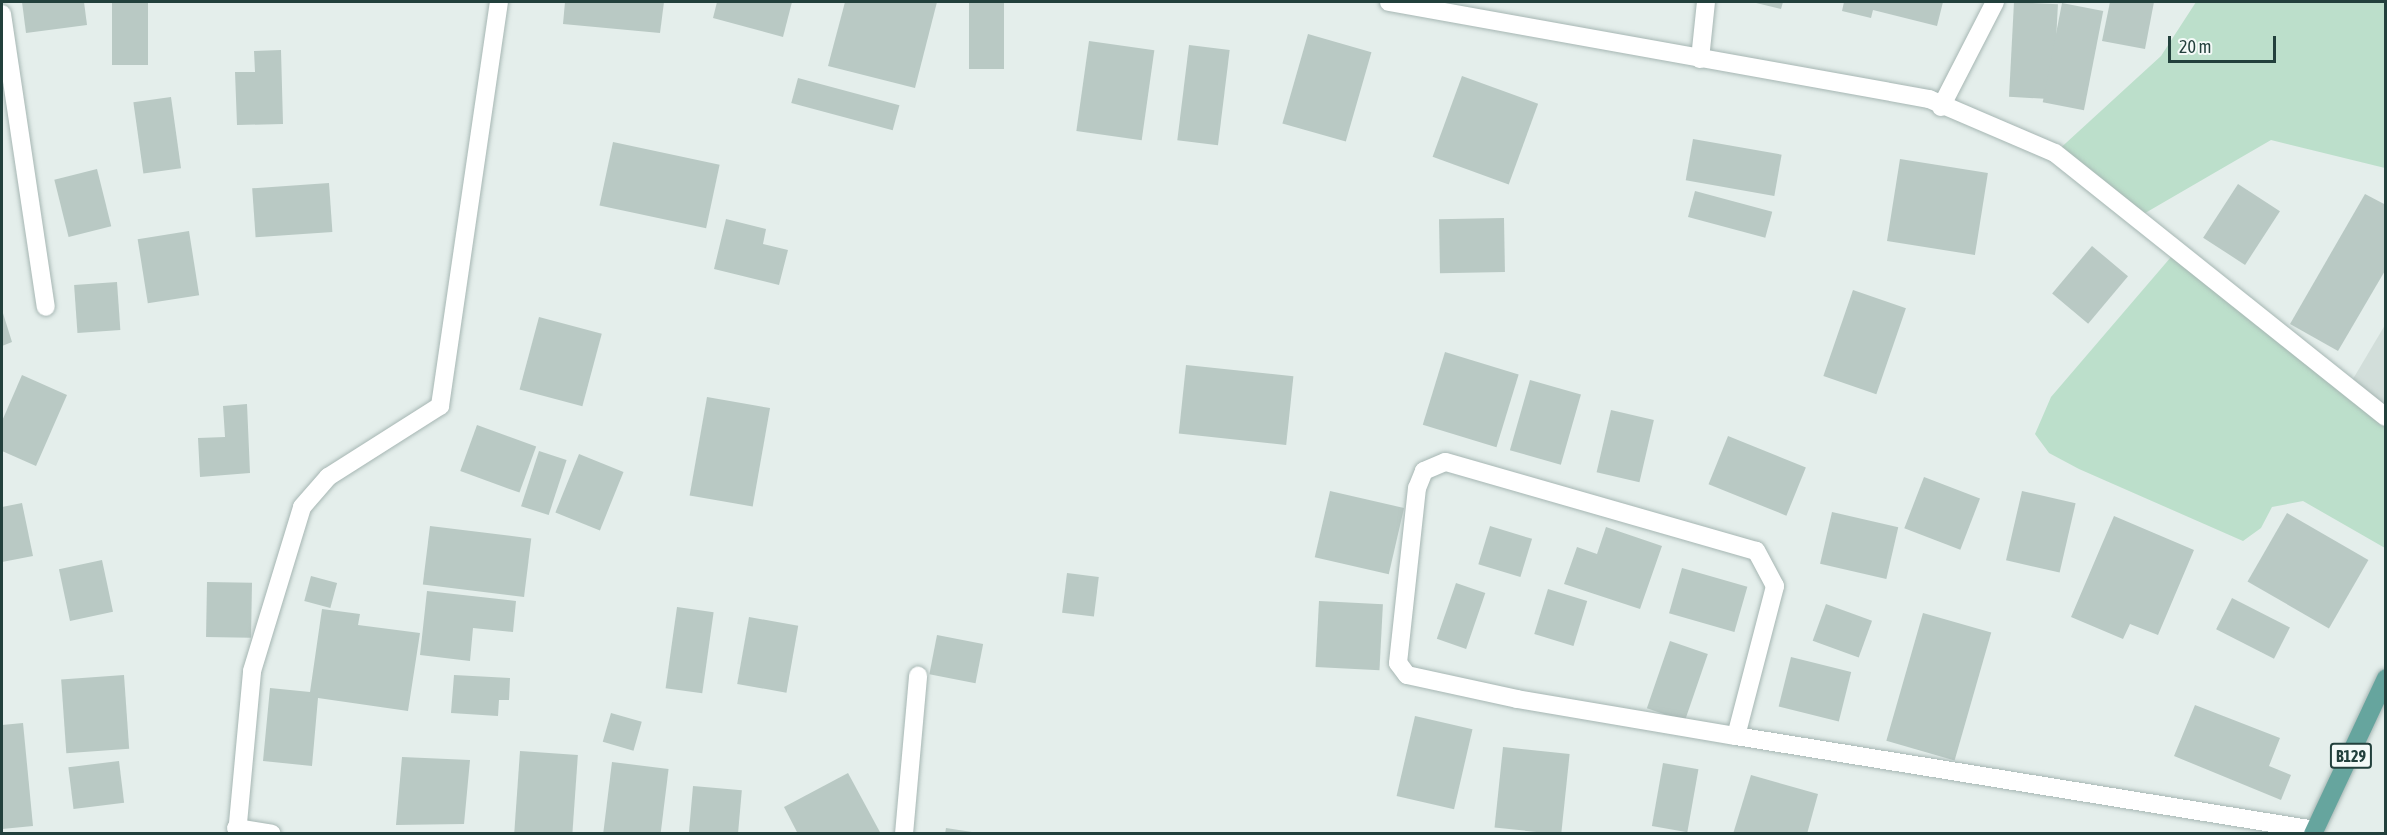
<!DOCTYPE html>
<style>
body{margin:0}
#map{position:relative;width:2387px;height:835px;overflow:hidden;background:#e4eeeb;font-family:"Asap Condensed",sans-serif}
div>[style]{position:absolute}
.built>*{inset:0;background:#d2deda}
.green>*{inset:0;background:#bcdfcb}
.building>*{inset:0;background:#b9c9c4;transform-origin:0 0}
.roads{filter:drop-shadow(0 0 2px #a6b6b3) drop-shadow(0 0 2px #a6b6b3)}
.minor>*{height:18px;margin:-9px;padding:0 9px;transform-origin:9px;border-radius:9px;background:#fff}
.major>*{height:18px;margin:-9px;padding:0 9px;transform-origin:9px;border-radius:9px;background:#66a59e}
span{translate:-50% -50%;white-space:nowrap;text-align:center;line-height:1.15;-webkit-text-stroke:5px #f4faf8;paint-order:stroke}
.shield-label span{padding:2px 4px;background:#f4faf8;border:2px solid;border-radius:4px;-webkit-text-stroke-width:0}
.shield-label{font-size:16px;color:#22403c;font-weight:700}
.frame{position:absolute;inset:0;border:3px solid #22403c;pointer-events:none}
.scale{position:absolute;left:2168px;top:36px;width:108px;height:27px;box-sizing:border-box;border:3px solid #22403c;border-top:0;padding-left:8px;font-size:18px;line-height:21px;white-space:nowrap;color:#22403c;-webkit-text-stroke:4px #f4faf8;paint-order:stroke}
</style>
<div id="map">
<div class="built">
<i style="clip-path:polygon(2385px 325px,2385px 417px,2350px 384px)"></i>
</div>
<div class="green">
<i style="clip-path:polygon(2196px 2px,2385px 2px,2385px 168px,2271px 140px,2140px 216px,2055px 153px,2161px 56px)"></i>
<i style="clip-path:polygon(2177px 250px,2385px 417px,2385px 548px,2303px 501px,2272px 507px,2261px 528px,2243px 541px,2079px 469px,2049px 453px,2035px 434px,2051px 397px)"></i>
</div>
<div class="building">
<i style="clip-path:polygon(22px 2px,84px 2px,87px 25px,26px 33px)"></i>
<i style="left:112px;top:2px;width:36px;height:63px"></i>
<i style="clip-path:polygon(565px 2px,664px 2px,660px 33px,563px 24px)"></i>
<i style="clip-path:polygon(717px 2px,792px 2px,783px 37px,713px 18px)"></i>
<i style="clip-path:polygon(845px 2px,937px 2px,915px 88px,828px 66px)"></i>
<i style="left:969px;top:2px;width:35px;height:67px"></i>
<i style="clip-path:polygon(1752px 2px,1783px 2px,1781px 9px)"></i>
<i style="clip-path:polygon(1844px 2px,1943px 2px,1937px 26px,1873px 10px,1871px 18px,1842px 11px)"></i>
<i style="left:2014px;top:2px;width:44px;height:95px;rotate:3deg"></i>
<i style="clip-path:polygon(2110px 2px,2154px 2px,2145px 49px,2102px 41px)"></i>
<i style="left:2062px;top:3px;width:42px;height:101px;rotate:11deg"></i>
<i style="left:1308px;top:34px;width:66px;height:93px;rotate:16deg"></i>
<i style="left:1089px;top:41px;width:66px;height:91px;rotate:8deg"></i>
<i style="left:1189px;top:45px;width:41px;height:96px;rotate:7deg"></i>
<i style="clip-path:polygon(281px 50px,283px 124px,237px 125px,235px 72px,255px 72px,254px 51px)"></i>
<i style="left:1462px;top:76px;width:81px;height:86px;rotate:20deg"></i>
<i style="left:798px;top:78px;width:105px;height:26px;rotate:15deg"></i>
<i style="left:171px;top:97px;width:72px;height:38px;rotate:82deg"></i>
<i style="left:1693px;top:139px;width:90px;height:42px;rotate:10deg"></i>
<i style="left:613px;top:142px;width:109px;height:65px;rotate:12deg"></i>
<i style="left:1900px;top:159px;width:89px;height:83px;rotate:9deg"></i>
<i style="left:97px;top:169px;width:59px;height:44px;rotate:76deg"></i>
<i style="left:329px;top:183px;width:49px;height:77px;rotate:86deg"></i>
<i style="left:2238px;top:184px;width:50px;height:64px;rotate:33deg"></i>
<i style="left:1695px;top:191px;width:80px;height:27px;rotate:15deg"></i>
<i style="clip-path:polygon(2365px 194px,2386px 205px,2386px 269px,2338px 351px,2290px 324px)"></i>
<i style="left:1504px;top:218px;width:54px;height:65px;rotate:89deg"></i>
<i style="clip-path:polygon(726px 219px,766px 229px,763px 244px,788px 250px,779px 285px,714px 269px)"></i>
<i style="left:189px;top:231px;width:65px;height:52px;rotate:81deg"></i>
<i style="left:2092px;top:246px;width:47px;height:62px;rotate:40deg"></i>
<i style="left:117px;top:282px;width:48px;height:43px;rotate:86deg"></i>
<i style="left:1853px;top:290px;width:56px;height:91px;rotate:19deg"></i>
<i style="clip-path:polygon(2px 310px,12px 342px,2px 346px)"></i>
<i style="left:539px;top:317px;width:65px;height:75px;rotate:15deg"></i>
<i style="left:1445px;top:352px;width:77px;height:76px;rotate:17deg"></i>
<i style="left:1186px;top:365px;width:108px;height:69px;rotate:6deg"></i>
<i style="clip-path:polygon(22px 375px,67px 395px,36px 466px,2px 451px,2px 421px)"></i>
<i style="left:1530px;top:380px;width:53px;height:73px;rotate:16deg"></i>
<i style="left:707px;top:397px;width:64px;height:100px;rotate:10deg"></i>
<i style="clip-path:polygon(247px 404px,250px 473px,200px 477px,198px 438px,225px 437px,223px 406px)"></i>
<i style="left:1611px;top:410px;width:44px;height:64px;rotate:13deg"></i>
<i style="left:477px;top:425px;width:63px;height:49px;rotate:20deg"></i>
<i style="left:1728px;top:436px;width:84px;height:52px;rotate:22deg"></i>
<i style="left:539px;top:451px;width:29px;height:58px;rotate:18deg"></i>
<i style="left:579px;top:454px;width:48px;height:63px;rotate:22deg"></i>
<i style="left:1924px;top:477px;width:60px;height:55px;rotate:21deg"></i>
<i style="left:1330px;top:491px;width:76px;height:68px;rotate:13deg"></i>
<i style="left:2022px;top:491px;width:55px;height:71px;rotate:13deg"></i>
<i style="clip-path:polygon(22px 503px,33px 556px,2px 562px,2px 507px)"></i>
<i style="left:1832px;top:512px;width:68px;height:53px;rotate:13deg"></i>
<i style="left:2287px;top:513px;width:94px;height:79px;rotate:30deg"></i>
<i style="clip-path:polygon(2114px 516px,2194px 550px,2158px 635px,2130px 624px,2123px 639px,2071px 617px)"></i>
<i style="left:430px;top:526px;width:102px;height:59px;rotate:7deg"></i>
<i style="left:1490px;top:526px;width:44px;height:40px;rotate:17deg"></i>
<i style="clip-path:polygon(1606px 527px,1662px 546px,1640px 609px,1564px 584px,1577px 547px,1597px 554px)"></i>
<i style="left:102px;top:560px;width:53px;height:44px;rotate:78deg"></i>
<i style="left:1682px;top:568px;width:68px;height:47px;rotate:16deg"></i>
<i style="left:1067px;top:573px;width:32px;height:40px;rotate:7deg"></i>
<i style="left:311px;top:576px;width:27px;height:26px;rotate:15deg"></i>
<i style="left:207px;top:582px;width:45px;height:55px;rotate:1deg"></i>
<i style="left:1456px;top:583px;width:31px;height:59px;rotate:19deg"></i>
<i style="left:1548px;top:589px;width:41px;height:47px;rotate:17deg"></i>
<i style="clip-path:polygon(427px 591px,516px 601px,513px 632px,473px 628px,470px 661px,420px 655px)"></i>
<i style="left:2232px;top:598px;width:65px;height:35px;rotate:27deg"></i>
<i style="left:1319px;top:601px;width:64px;height:66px;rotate:3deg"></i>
<i style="left:1826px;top:604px;width:49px;height:39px;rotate:20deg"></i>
<i style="left:677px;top:607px;width:37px;height:82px;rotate:8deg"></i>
<i style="clip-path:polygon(322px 609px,360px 614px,358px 625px,420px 633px,408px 711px,318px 698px,312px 766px,263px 761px,270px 688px,310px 692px)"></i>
<i style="left:1923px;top:613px;width:71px;height:133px;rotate:16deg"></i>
<i style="left:749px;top:617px;width:50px;height:68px;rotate:10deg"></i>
<i style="left:937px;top:635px;width:47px;height:40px;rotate:11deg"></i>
<i style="left:1670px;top:641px;width:40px;height:71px;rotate:19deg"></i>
<i style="left:1791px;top:657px;width:62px;height:51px;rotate:14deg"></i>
<i style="left:124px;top:675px;width:74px;height:63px;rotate:86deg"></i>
<i style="clip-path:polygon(454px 675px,510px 678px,509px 700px,499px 700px,498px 716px,451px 713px)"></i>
<i style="clip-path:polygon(2195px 705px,2280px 738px,2269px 766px,2291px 775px,2281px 800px,2174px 756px)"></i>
<i style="left:611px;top:713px;width:32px;height:30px;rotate:16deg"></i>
<i style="left:1415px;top:716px;width:59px;height:82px;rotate:13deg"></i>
<i style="clip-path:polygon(23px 723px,33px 826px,2px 829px,2px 725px)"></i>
<i style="left:1503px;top:747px;width:67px;height:81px;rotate:6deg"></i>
<i style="left:520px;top:751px;width:58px;height:83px;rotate:4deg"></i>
<i style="clip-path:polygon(402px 757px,470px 760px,464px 824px,396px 825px)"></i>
<i style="left:119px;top:761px;width:42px;height:51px;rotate:83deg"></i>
<i style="left:612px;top:762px;width:57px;height:73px;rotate:7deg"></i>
<i style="left:1663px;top:763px;width:36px;height:64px;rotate:10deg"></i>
<i style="clip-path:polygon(848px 773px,881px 834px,798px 834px,784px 807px)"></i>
<i style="clip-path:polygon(1751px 775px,1818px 794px,1807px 834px,1733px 834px)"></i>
<i style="left:693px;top:786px;width:49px;height:48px;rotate:5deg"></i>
<i style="clip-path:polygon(946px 828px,972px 832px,971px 834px,945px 834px)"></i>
</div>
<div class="roads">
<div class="minor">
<i style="left:1389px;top:2px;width:549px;rotate:10.18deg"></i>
<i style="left:1929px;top:99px;width:137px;rotate:23.2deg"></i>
<i style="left:2055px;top:153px;width:423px;rotate:38.6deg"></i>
<i style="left:2px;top:14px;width:296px;rotate:81.5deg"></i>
<i style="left:1700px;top:59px;width:57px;rotate:-84deg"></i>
<i style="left:1941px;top:107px;width:118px;rotate:-62.8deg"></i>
<i style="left:1736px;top:736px;width:155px;rotate:-75.4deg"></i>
<i style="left:1775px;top:586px;width:40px;rotate:-118deg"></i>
<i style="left:1756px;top:551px;width:323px;rotate:-164deg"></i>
<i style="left:1445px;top:462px;width:23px;rotate:157deg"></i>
<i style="left:1424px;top:471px;width:18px;rotate:112deg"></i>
<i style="left:1417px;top:488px;width:176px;rotate:96.2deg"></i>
<i style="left:1398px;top:663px;width:15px;rotate:53deg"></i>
<i style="left:1407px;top:675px;width:113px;rotate:12.3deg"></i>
<i style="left:1517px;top:699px;width:222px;rotate:9.6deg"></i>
<i style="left:1736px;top:736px;width:587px;rotate:9.22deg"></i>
<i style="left:236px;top:828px;width:36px;rotate:9deg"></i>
<i style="left:237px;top:834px;width:164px;rotate:-84.7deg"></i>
<i style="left:252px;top:671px;width:171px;rotate:-73deg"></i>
<i style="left:302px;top:507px;width:40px;rotate:-49deg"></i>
<i style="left:328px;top:477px;width:133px;rotate:-32.4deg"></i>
<i style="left:440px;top:406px;width:408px;rotate:-81.7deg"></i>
<i style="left:904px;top:834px;width:159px;rotate:-84.9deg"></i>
</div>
<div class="major">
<i style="left:2313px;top:834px;width:172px;rotate:-64.9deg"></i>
</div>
</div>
<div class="shield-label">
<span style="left:2351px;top:756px">B129</span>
</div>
<div class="frame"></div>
<div class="scale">20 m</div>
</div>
